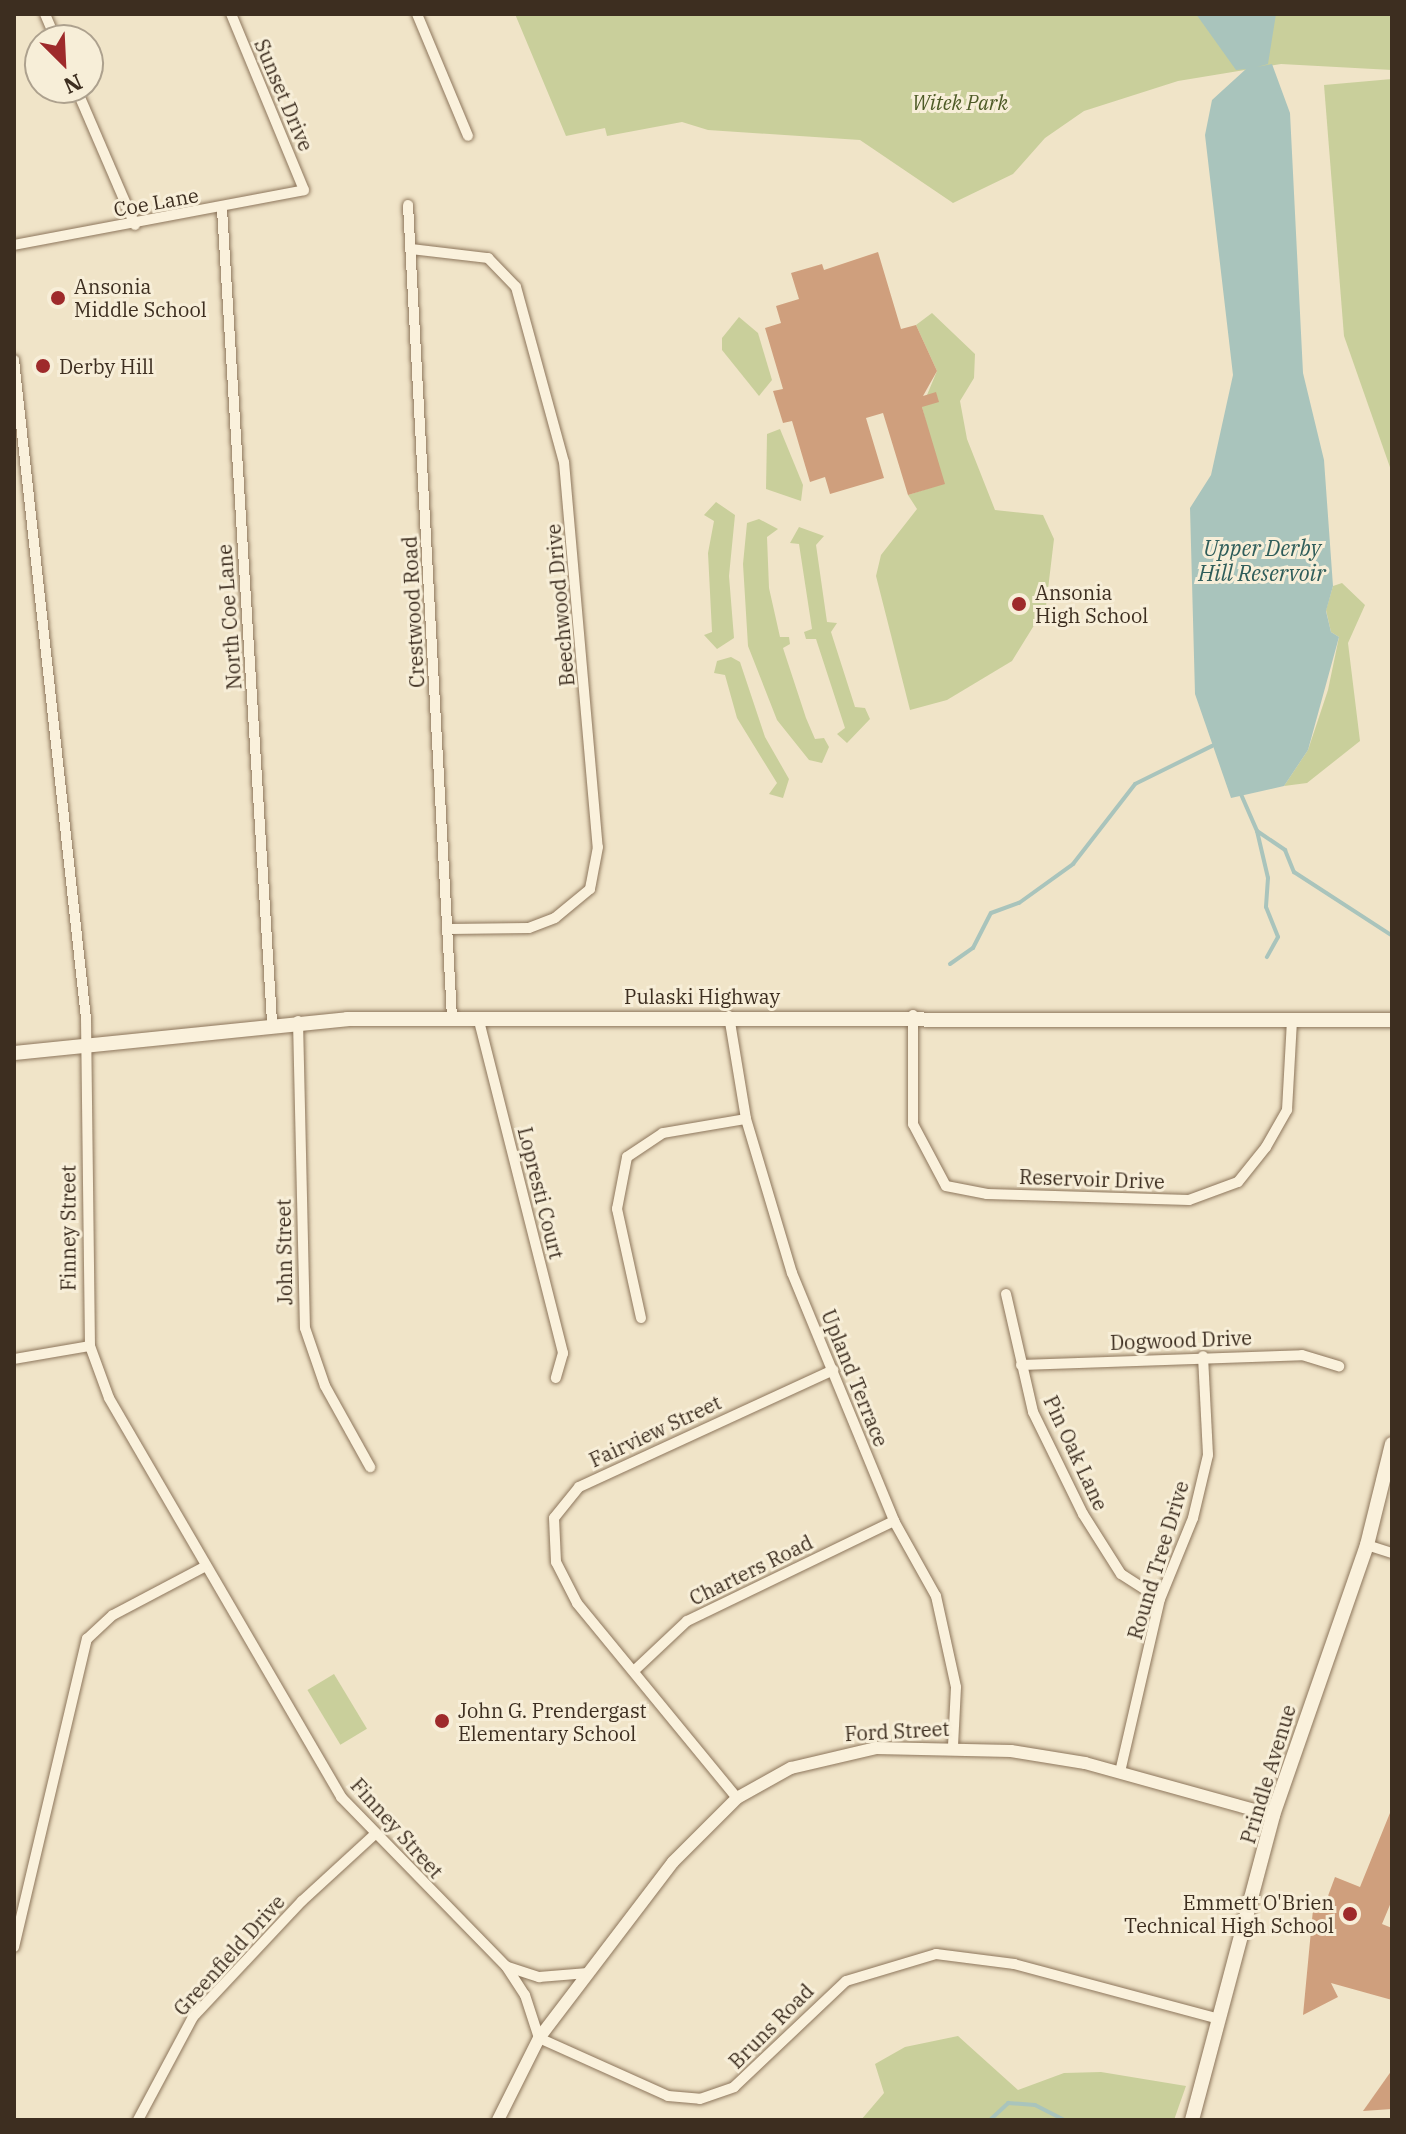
<!DOCTYPE html>
<style>
body{margin:0}
#map{position:relative;width:1406px;height:2134px;overflow:hidden;background:#f0e4c8;font-family:"IBM Plex Serif",serif}
div>[style]{position:absolute}
.green>*{inset:0;background:#c9cf9b;transform-origin:0 0}
.water>*{inset:0;background:#a9c4bc}
.stream>*{height:4px;margin:-2px;padding:0 2px;transform-origin:2px;border-radius:2px;background:#a9c4bc}
.building>*{inset:0;background:#cf9f7d}
.roads{filter:drop-shadow(0 0 2px #8d765c) drop-shadow(0 0 2px #8d765c)}
.minor>*{height:10px;margin:-5px;padding:0 5px;transform-origin:5px;border-radius:5px;background:#faf1dc}
.tertiary>*{height:12px;margin:-6px;padding:0 6px;transform-origin:6px;border-radius:6px;background:#faf1dc}
.secondary>*{height:14px;margin:-7px;padding:0 7px;transform-origin:7px;border-radius:7px;background:#faf1dc}
.dots>*{width:22px;height:22px;translate:-50% -50%;box-sizing:border-box;border:4px solid #f7eed8;border-radius:50%}
span{translate:-50% -50%;white-space:nowrap;text-align:center;line-height:1.15;-webkit-text-stroke:6px #f7eed8;paint-order:stroke}
.street-label{font-size:20px;color:#3d2e20}
.park-label{font-size:20px;color:#4d5a26;font-style:italic}
.poi-label{font-size:20px;color:#3d2e20}
.left{translate:0 -50%;text-align:left}
.right{translate:-100% -50%;text-align:right}
.water-label{font-size:22px;color:#2f5d5a;font-style:italic}
.frame{position:absolute;inset:0;border:16px solid #3d2e20;pointer-events:none}
.north{position:absolute;left:24px;top:24px;width:80px;height:80px;box-sizing:border-box;background:#f7eed8;border:2px solid #ada18e;border-radius:50%;rotate:156deg;font-size:22px;font-weight:700;line-height:32px;text-align:center;color:#3d2e20}
.north::after{content:'';display:block;margin:auto;width:28px;height:36px;background:#9e2a2b;clip-path:polygon(50% 0,100% 100%,50% 72%,0 100%)}
</style>
<div id="map">
<div class="green">
<i style="clip-path:polygon(515px 14px,1392px 14px,1392px 70px,1281px 64px,1178px 81px,1084px 111px,1045px 138px,1013px 174px,953px 203px,860px 140px,708px 130px,682px 122px,607px 136px,605px 128px,566px 136px)"></i>
<i style="clip-path:polygon(1392px 79px,1392px 473px,1344px 336px,1324px 85px)"></i>
<i style="clip-path:polygon(932px 313px,975px 354px,974px 378px,960px 401px,967px 439px,995px 510px,1043px 515px,1054px 539px,1046px 606px,1012px 661px,947px 700px,910px 710px,876px 576px,881px 555px,917px 509px,908px 495px,942px 484px,922px 407px,937px 371px,916px 325px)"></i>
<i style="clip-path:polygon(739px 317px,758px 333px,772px 380px,759px 396px,722px 350px,722px 338px)"></i>
<i style="clip-path:polygon(780px 429px,803px 485px,801px 501px,766px 489px,767px 434px)"></i>
<i style="clip-path:polygon(716px 502px,735px 515px,729px 576px,734px 638px,717px 649px,704px 635px,712px 632px,708px 553px,714px 521px,704px 515px)"></i>
<i style="clip-path:polygon(759px 519px,778px 529px,767px 537px,769px 588px,780px 637px,789px 637px,790px 644px,783px 648px,806px 718px,815px 739px,824px 738px,829px 747px,822px 763px,809px 760px,777px 720px,748px 646px,743px 564px,747px 523px)"></i>
<i style="clip-path:polygon(799px 527px,824px 536px,816px 545px,827px 622px,837px 623px,831px 632px,855px 707px,865px 708px,870px 719px,847px 743px,837px 734px,845px 728px,816px 639px,806px 639px,804px 632px,812px 629px,799px 544px,790px 543px)"></i>
<i style="clip-path:polygon(1342px 583px,1365px 605px,1348px 643px,1360px 741px,1307px 783px,1284px 786px,1308px 750px,1328px 690px,1339px 637px,1331px 632px,1326px 610px,1333px 586px)"></i>
<i style="clip-path:polygon(731px 657px,740px 662px,765px 737px,789px 779px,783px 798px,769px 794px,777px 783px,737px 718px,725px 675px,714px 673px,717px 661px)"></i>
<i style="left:334px;top:1674px;width:64px;height:31px;rotate:59deg"></i>
<i style="clip-path:polygon(958px 2036px,1018px 2090px,1064px 2073px,1101px 2072px,1186px 2086px,1174px 2120px,861px 2120px,884px 2093px,875px 2064px,905px 2047px)"></i>
</div>
<div class="water">
<i style="clip-path:polygon(1196px 14px,1276px 14px,1268px 64px,1257px 67px,1272px 64px,1290px 113px,1303px 373px,1324px 460px,1333px 586px,1326px 611px,1331px 632px,1339px 637px,1308px 750px,1284px 786px,1231px 798px,1195px 694px,1190px 508px,1211px 475px,1233px 375px,1205px 135px,1212px 100px,1246px 69px,1236px 70px)"></i>
</div>
<div class="stream">
<i style="left:1240px;top:792px;width:43px;rotate:66.4deg"></i>
<i style="left:1257px;top:831px;width:48px;rotate:76.8deg"></i>
<i style="left:1268px;top:878px;width:29px;rotate:94deg"></i>
<i style="left:1266px;top:907px;width:32px;rotate:68deg"></i>
<i style="left:1278px;top:937px;width:23px;rotate:119deg"></i>
<i style="left:1257px;top:831px;width:34px;rotate:34deg"></i>
<i style="left:1285px;top:850px;width:24px;rotate:68deg"></i>
<i style="left:1294px;top:872px;width:116px;rotate:33deg"></i>
<i style="left:950px;top:964px;width:28px;rotate:-35deg"></i>
<i style="left:973px;top:948px;width:39px;rotate:-63deg"></i>
<i style="left:991px;top:913px;width:30px;rotate:-20deg"></i>
<i style="left:1019px;top:903px;width:67px;rotate:-35.8deg"></i>
<i style="left:1073px;top:864px;width:101px;rotate:-52.2deg"></i>
<i style="left:1135px;top:784px;width:86px;rotate:-26.3deg"></i>
<i style="left:990px;top:2120px;width:25px;rotate:-43deg"></i>
<i style="left:1008px;top:2103px;width:27px;rotate:4deg"></i>
<i style="left:1035px;top:2105px;width:34px;rotate:27deg"></i>
</div>
<div class="building">
<i style="clip-path:polygon(878px 252px,901px 329px,916px 325px,937px 371px,923px 396px,936px 392px,939px 402px,922px 407px,945px 484px,908px 495px,883px 413px,866px 418px,884px 478px,830px 494px,825px 477px,810px 482px,792px 421px,783px 423px,773px 391px,783px 389px,765px 328px,781px 323px,776px 306px,799px 299px,791px 273px,822px 264px,824px 270px)"></i>
<i style="clip-path:polygon(1392px 1808px,1392px 1900px,1382px 1924px,1392px 1928px,1392px 2000px,1331px 1983px,1338px 1997px,1303px 2015px,1314px 1899px,1325px 1904px,1335px 1877px,1360px 1887px)"></i>
<i style="clip-path:polygon(1392px 2070px,1392px 2109px,1363px 2111px)"></i>
</div>
<div class="roads">
<div class="minor">
<i style="left:45px;top:14px;width:28px;rotate:67deg"></i>
<i style="left:417px;top:14px;width:132px;rotate:67.3deg"></i>
<i style="left:76px;top:88px;width:149px;rotate:66.7deg"></i>
<i style="left:408px;top:205px;width:813px;rotate:86.9deg"></i>
<i style="left:222px;top:209px;width:815px;rotate:86.48deg"></i>
<i style="left:14px;top:245px;width:295px;rotate:-10.7deg"></i>
<i style="left:304px;top:190px;width:191px;rotate:-112.5deg"></i>
<i style="left:411px;top:249px;width:78px;rotate:6.7deg"></i>
<i style="left:488px;top:258px;width:40px;rotate:46deg"></i>
<i style="left:516px;top:287px;width:181px;rotate:74.7deg"></i>
<i style="left:564px;top:462px;width:386px;rotate:85deg"></i>
<i style="left:598px;top:847px;width:43px;rotate:100.8deg"></i>
<i style="left:590px;top:889px;width:45px;rotate:140.4deg"></i>
<i style="left:555px;top:918px;width:28px;rotate:159deg"></i>
<i style="left:529px;top:928px;width:80px;rotate:179.3deg"></i>
<i style="left:14px;top:360px;width:663px;rotate:83.76deg"></i>
<i style="left:86px;top:1019px;width:327px;rotate:89.3deg"></i>
<i style="left:90px;top:1346px;width:55px;rotate:69.9deg"></i>
<i style="left:109px;top:1398px;width:462px;rotate:59.8deg"></i>
<i style="left:341px;top:1797px;width:236px;rotate:45.7deg"></i>
<i style="left:506px;top:1966px;width:35px;rotate:57deg"></i>
<i style="left:525px;top:1995px;width:45px;rotate:72deg"></i>
<i style="left:539px;top:2038px;width:141px;rotate:24.2deg"></i>
<i style="left:668px;top:2096px;width:32px;rotate:5deg"></i>
<i style="left:700px;top:2099px;width:36px;rotate:-19deg"></i>
<i style="left:734px;top:2087px;width:154px;rotate:-43.4deg"></i>
<i style="left:846px;top:1981px;width:94px;rotate:-16.7deg"></i>
<i style="left:936px;top:1954px;width:79px;rotate:7.3deg"></i>
<i style="left:1014px;top:1964px;width:212px;rotate:15deg"></i>
<i style="left:913px;top:1015px;width:109px;rotate:90deg"></i>
<i style="left:913px;top:1124px;width:70px;rotate:62deg"></i>
<i style="left:946px;top:1186px;width:42px;rotate:11deg"></i>
<i style="left:987px;top:1194px;width:202px;rotate:1.7deg"></i>
<i style="left:1189px;top:1200px;width:52px;rotate:-20.2deg"></i>
<i style="left:1238px;top:1182px;width:45px;rotate:-51.3deg"></i>
<i style="left:1266px;top:1147px;width:43px;rotate:-60.4deg"></i>
<i style="left:1287px;top:1110px;width:89px;rotate:-86.8deg"></i>
<i style="left:729px;top:1016px;width:104px;rotate:80.6deg"></i>
<i style="left:746px;top:1119px;width:161px;rotate:73.4deg"></i>
<i style="left:792px;top:1273px;width:268px;rotate:67.6deg"></i>
<i style="left:894px;top:1521px;width:86px;rotate:60.8deg"></i>
<i style="left:936px;top:1596px;width:93px;rotate:77.6deg"></i>
<i style="left:956px;top:1687px;width:60px;rotate:92.9deg"></i>
<i style="left:478px;top:1017px;width:347px;rotate:75.8deg"></i>
<i style="left:563px;top:1353px;width:26px;rotate:106deg"></i>
<i style="left:298px;top:1021px;width:307px;rotate:88.7deg"></i>
<i style="left:305px;top:1328px;width:61px;rotate:71deg"></i>
<i style="left:325px;top:1386px;width:93px;rotate:60.9deg"></i>
<i style="left:1006px;top:1294px;width:121px;rotate:77.1deg"></i>
<i style="left:1033px;top:1412px;width:114px;rotate:63.9deg"></i>
<i style="left:1083px;top:1514px;width:71px;rotate:57.7deg"></i>
<i style="left:1121px;top:1574px;width:46px;rotate:32.7deg"></i>
<i style="left:641px;top:1318px;width:112px;rotate:-102.4deg"></i>
<i style="left:617px;top:1209px;width:53px;rotate:-79.1deg"></i>
<i style="left:627px;top:1157px;width:43px;rotate:-33.7deg"></i>
<i style="left:663px;top:1133px;width:84px;rotate:-9.6deg"></i>
<i style="left:14px;top:1359px;width:77px;rotate:-9.7deg"></i>
<i style="left:1021px;top:1365px;width:281px;rotate:-2deg"></i>
<i style="left:1302px;top:1355px;width:39px;rotate:17deg"></i>
<i style="left:1367px;top:1545px;width:26px;rotate:18deg"></i>
<i style="left:636px;top:1669px;width:70px;rotate:-43.3deg"></i>
<i style="left:687px;top:1621px;width:230px;rotate:-25.8deg"></i>
<i style="left:1120px;top:1772px;width:178px;rotate:-77deg"></i>
<i style="left:1160px;top:1599px;width:87px;rotate:-67.8deg"></i>
<i style="left:1193px;top:1518px;width:65px;rotate:-76.6deg"></i>
<i style="left:1208px;top:1455px;width:99px;rotate:-92.9deg"></i>
<i style="left:737px;top:1798px;width:252px;rotate:-129.4deg"></i>
<i style="left:577px;top:1603px;width:46px;rotate:-117.1deg"></i>
<i style="left:556px;top:1562px;width:44px;rotate:-92.6deg"></i>
<i style="left:554px;top:1518px;width:40px;rotate:-51deg"></i>
<i style="left:579px;top:1487px;width:280px;rotate:-24.7deg"></i>
<i style="left:14px;top:1947px;width:317px;rotate:-76.7deg"></i>
<i style="left:87px;top:1639px;width:35px;rotate:-43deg"></i>
<i style="left:113px;top:1615px;width:103px;rotate:-27.8deg"></i>
<i style="left:508px;top:1967px;width:33px;rotate:18deg"></i>
<i style="left:539px;top:1977px;width:49px;rotate:-4.7deg"></i>
<i style="left:138px;top:2120px;width:117px;rotate:-61.9deg"></i>
<i style="left:193px;top:2017px;width:159px;rotate:-46.8deg"></i>
<i style="left:302px;top:1901px;width:98px;rotate:-42.5deg"></i>
</div>
<div class="tertiary">
<i style="left:498px;top:2120px;width:92px;rotate:-63.4deg"></i>
<i style="left:539px;top:2038px;width:221px;rotate:-52.7deg"></i>
<i style="left:673px;top:1862px;width:91px;rotate:-45deg"></i>
<i style="left:737px;top:1798px;width:62px;rotate:-29.1deg"></i>
<i style="left:791px;top:1768px;width:87px;rotate:-13.2deg"></i>
<i style="left:876px;top:1748px;width:135px;rotate:1.3deg"></i>
<i style="left:1011px;top:1751px;width:75px;rotate:9.2deg"></i>
<i style="left:1085px;top:1763px;width:195px;rotate:15.5deg"></i>
</div>
<div class="secondary">
<i style="left:14px;top:1053px;width:335px;rotate:-5.8deg"></i>
<i style="left:347px;top:1019px;width:1045px;rotate:0.05deg"></i>
<i style="left:1192px;top:2120px;width:316px;rotate:-75.1deg"></i>
<i style="left:1273px;top:1815px;width:286px;rotate:-70.8deg"></i>
<i style="left:1367px;top:1545px;width:104px;rotate:-76.1deg"></i>
</div>
</div>
<div class="dots">
<i style="left:58px;top:298px;background:#9e2a2b"></i>
<i style="left:43px;top:366px;background:#9e2a2b"></i>
<i style="left:1019px;top:604px;background:#9e2a2b"></i>
<i style="left:442px;top:1721px;background:#9e2a2b"></i>
<i style="left:1350px;top:1914px;background:#9e2a2b"></i>
</div>
<div class="street-label">
<span style="left:284px;top:95px;rotate:67deg">Sunset Drive</span>
<span style="left:156px;top:202px;rotate:-10deg">Coe Lane</span>
<span style="left:560px;top:605px;rotate:-95deg">Beechwood Drive</span>
<span style="left:413px;top:612px;rotate:-93deg">Crestwood Road</span>
<span style="left:229px;top:617px;rotate:-94deg">North Coe Lane</span>
<span style="left:702px;top:996px">Pulaski Highway</span>
<span style="left:1092px;top:1179px;rotate:2deg">Reservoir Drive</span>
<span style="left:541px;top:1193px;rotate:76deg">Lopresti Court</span>
<span style="left:68px;top:1228px;rotate:-90deg">Finney Street</span>
<span style="left:284px;top:1252px;rotate:-91deg">John Street</span>
<span style="left:1181px;top:1340px;rotate:-2deg">Dogwood Drive</span>
<span style="left:855px;top:1378px;rotate:68deg">Upland Terrace</span>
<span style="left:655px;top:1431px;rotate:-25deg">Fairview Street</span>
<span style="left:1076px;top:1453px;rotate:65deg">Pin Oak Lane</span>
<span style="left:1158px;top:1560px;rotate:-73deg">Round Tree Drive</span>
<span style="left:751px;top:1570px;rotate:-26deg">Charters Road</span>
<span style="left:897px;top:1731px;rotate:-3deg">Ford Street</span>
<span style="left:1268px;top:1774px;rotate:-73deg">Prindle Avenue</span>
<span style="left:397px;top:1828px;rotate:48deg">Finney Street</span>
<span style="left:229px;top:1955px;rotate:-48deg">Greenfield Drive</span>
<span style="left:771px;top:2026px;rotate:-45deg">Bruns Road</span>
</div>
<div class="park-label">
<span style="left:960px;top:102px">Witek Park</span>
</div>
<div class="poi-label">
<span class="left" style="left:74px;top:298px">Ansonia<br>Middle School</span>
<span class="left" style="left:59px;top:366px">Derby Hill</span>
<span class="left" style="left:1035px;top:604px">Ansonia<br>High School</span>
<span class="left" style="left:458px;top:1722px">John G. Prendergast<br>Elementary School</span>
<span class="right" style="left:1334px;top:1914px">Emmett O'Brien<br>Technical High School</span>
</div>
<div class="water-label">
<span style="left:1262px;top:560px">Upper Derby<br>Hill Reservoir</span>
</div>
<div class="frame"></div>
<div class="north">N</div>
</div>
